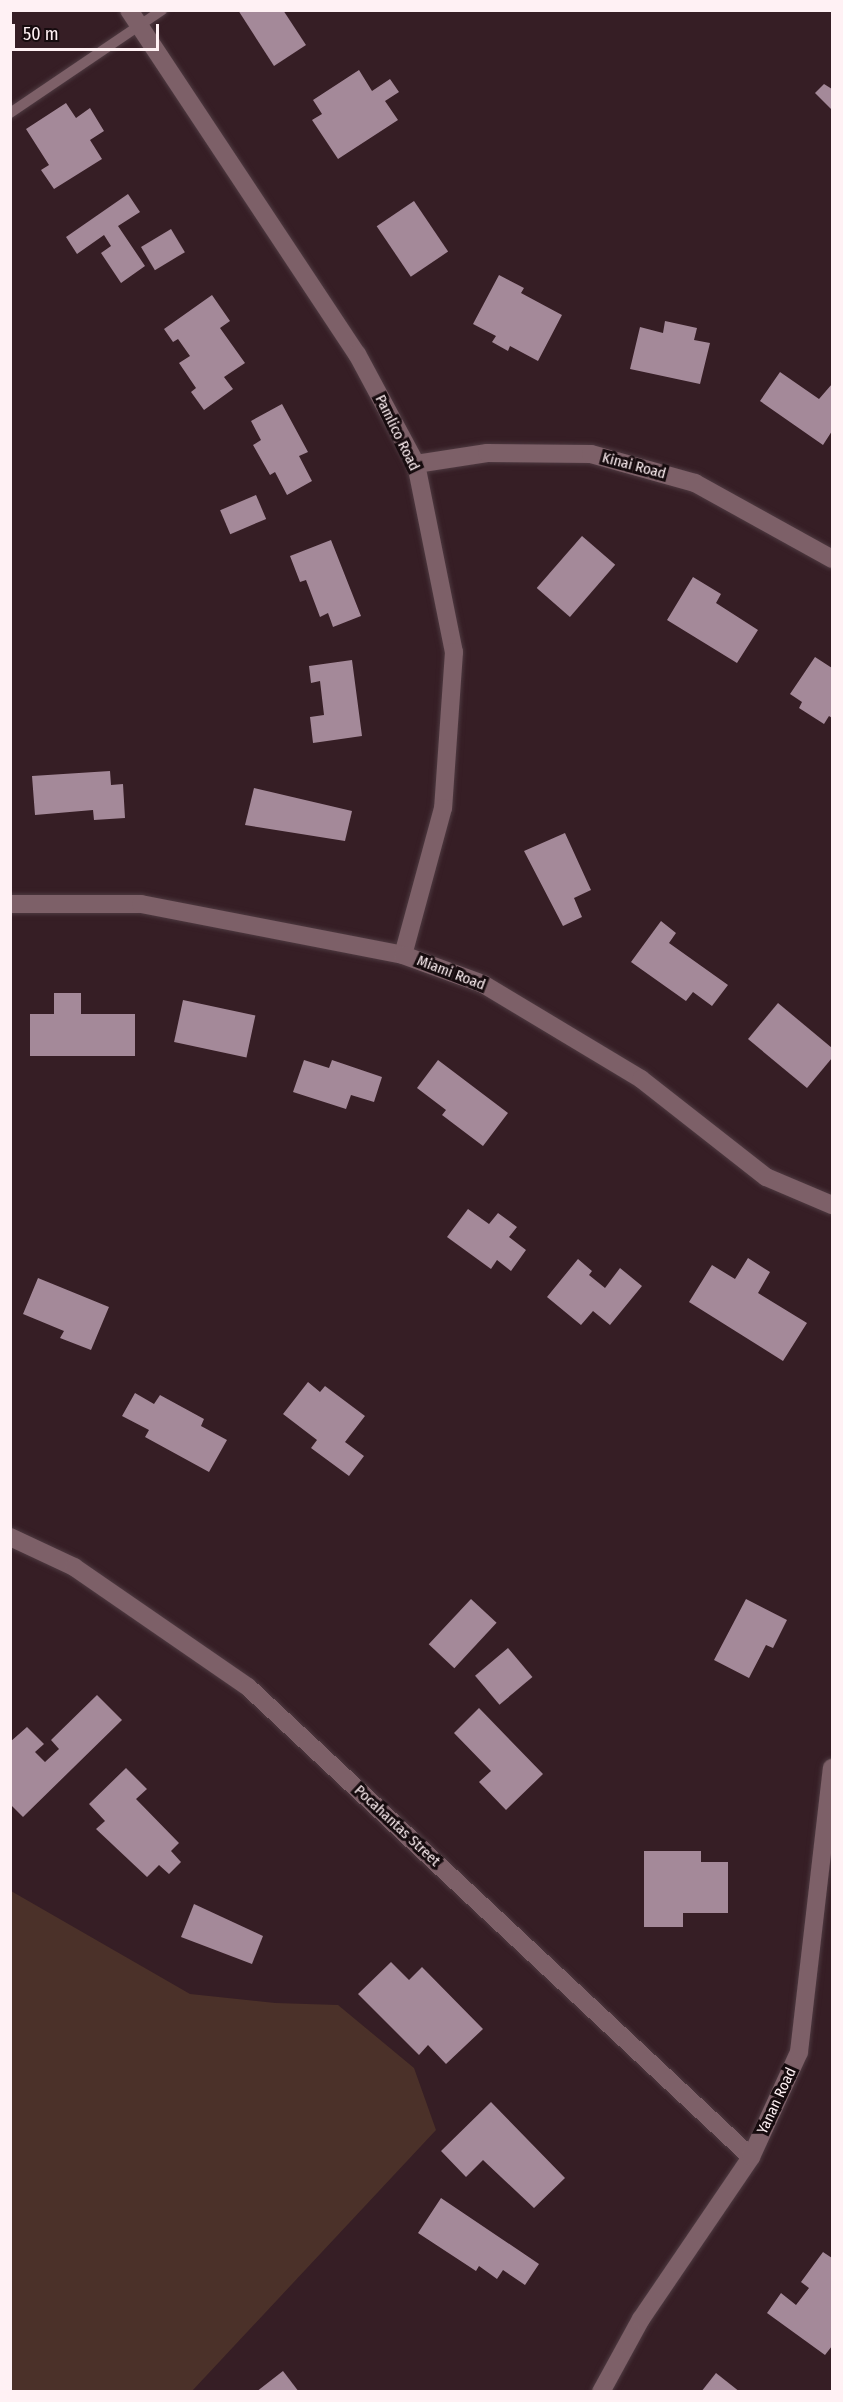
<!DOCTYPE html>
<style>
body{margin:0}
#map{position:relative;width:843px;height:2402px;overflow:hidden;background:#361e25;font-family:"Fira Sans Condensed",sans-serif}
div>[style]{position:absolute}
.green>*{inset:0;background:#4b3129}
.building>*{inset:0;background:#a48999;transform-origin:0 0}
.roads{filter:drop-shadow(0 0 2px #4e3a41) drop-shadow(0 0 2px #4e3a41)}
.service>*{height:10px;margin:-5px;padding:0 5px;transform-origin:5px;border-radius:5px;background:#7d6068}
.minor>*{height:18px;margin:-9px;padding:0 9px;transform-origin:9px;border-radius:9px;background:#7d6068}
span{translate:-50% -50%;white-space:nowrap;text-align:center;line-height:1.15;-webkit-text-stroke:6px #160b0e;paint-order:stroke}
.street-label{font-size:15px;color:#fff1f4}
.frame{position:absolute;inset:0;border:12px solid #fff1f4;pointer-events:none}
.scale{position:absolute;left:12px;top:24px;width:147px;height:27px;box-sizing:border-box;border:3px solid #fff1f4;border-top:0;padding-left:8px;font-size:18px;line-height:21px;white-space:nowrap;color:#fff1f4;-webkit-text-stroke:4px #160b0e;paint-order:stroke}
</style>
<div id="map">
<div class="green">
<i style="clip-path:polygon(11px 1891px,190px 1994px,275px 2003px,338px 2005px,414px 2068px,436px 2130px,192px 2391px,11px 2391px)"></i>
</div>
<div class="building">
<i style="clip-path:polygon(238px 10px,283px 10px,306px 45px,274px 66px)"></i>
<i style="clip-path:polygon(359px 70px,372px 91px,390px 79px,399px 92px,385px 101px,398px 120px,338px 159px,312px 120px,322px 114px,313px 100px)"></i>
<i style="clip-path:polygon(824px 84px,832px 89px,832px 110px,815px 93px)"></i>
<i style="clip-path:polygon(66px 103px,76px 118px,90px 108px,104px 131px,90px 140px,102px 159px,54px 189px,41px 170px,49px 165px,26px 129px)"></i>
<i style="clip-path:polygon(128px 194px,140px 212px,118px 226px,145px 266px,121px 283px,101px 253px,111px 246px,104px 235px,77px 254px,66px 237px)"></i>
<i style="left:414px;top:201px;width:61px;height:45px;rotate:56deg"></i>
<i style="left:171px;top:229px;width:27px;height:35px;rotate:59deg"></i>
<i style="clip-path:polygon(499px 275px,524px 288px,521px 293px,562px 315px,538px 361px,510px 346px,508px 351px,492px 342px,496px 336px,473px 324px)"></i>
<i style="clip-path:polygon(212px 295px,230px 321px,220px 328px,245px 363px,224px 377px,233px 389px,204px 410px,191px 392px,196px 388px,179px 363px,190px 356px,178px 339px,173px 342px,164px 329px)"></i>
<i style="clip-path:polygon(665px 321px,697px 328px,694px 340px,710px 343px,700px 384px,630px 369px,640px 327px,663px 333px)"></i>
<i style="clip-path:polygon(780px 372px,819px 399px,832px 384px,832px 431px,823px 445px,760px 401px)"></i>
<i style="clip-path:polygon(282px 404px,308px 452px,299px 456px,312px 481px,287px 495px,275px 472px,270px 475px,253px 445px,261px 440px,251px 421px)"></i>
<i style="left:256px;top:495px;width:26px;height:39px;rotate:67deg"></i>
<i style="left:582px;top:536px;width:44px;height:69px;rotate:41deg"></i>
<i style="clip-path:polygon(331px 540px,361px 616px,333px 627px,328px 613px,320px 617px,306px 580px,300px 582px,290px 556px)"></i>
<i style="clip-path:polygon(693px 577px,721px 594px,716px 603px,758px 630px,737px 663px,667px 620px)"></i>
<i style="clip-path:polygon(815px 657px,832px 668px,832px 718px,829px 716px,824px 724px,799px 708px,802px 702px,790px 694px)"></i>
<i style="clip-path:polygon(352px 660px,362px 736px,313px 743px,310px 717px,324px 715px,320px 681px,311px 683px,309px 666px)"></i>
<i style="clip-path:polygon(110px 771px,111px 785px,123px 784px,125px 818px,94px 820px,93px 810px,35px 815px,32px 776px)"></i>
<i style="clip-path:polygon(254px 788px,352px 811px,345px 841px,245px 825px)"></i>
<i style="clip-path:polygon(565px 833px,591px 890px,574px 898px,582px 917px,563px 926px,524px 851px)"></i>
<i style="clip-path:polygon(661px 921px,676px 933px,669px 943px,728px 985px,712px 1006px,693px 992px,686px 1001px,631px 962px)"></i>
<i style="clip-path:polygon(54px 993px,81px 993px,81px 1014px,135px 1014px,135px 1056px,30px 1056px,30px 1014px,54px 1014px)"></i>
<i style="left:183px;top:1000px;width:74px;height:43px;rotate:12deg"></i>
<i style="clip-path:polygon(778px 1003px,832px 1048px,832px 1058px,807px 1088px,748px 1039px)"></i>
<i style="clip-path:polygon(304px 1060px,329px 1068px,332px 1060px,382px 1077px,374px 1102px,351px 1095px,346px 1109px,293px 1092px)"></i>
<i style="clip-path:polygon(438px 1060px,508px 1113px,483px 1146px,442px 1115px,446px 1110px,417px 1088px)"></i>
<i style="clip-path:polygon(468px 1209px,489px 1224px,498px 1213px,517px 1227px,509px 1237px,526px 1250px,511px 1271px,497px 1260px,491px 1269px,447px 1237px)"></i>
<i style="clip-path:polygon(748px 1258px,770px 1272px,758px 1293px,807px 1323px,783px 1361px,689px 1302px,712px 1265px,735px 1279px)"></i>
<i style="clip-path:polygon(578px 1259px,592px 1271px,589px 1275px,605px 1288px,620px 1268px,642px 1286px,610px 1325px,593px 1311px,581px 1325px,547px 1297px)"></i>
<i style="clip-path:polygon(38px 1278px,109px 1307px,91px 1350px,60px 1338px,64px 1331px,23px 1314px)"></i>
<i style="clip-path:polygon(308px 1382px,320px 1392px,325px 1386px,365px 1416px,345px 1442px,364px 1456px,349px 1476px,311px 1448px,317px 1440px,283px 1414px)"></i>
<i style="clip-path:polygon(135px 1393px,154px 1404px,160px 1395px,204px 1419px,201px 1426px,227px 1440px,209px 1472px,145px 1437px,149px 1430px,122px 1416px)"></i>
<i style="left:471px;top:1599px;width:35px;height:62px;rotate:43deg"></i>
<i style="clip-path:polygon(746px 1599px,787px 1620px,773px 1648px,766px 1645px,749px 1678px,714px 1660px)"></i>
<i style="left:508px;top:1648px;width:38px;height:43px;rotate:50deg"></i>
<i style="clip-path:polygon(97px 1695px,122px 1720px,23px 1817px,10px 1804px,10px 1742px,27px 1727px,44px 1744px,35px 1752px,45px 1762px,59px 1749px,51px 1740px)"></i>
<i style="clip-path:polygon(479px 1708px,543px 1774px,506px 1810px,479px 1782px,491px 1771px,454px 1733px)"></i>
<i style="clip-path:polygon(126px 1768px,147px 1789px,136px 1799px,179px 1843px,171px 1851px,181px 1862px,169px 1874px,159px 1865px,147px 1877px,96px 1829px,105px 1821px,89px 1804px)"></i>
<i style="clip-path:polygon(644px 1851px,701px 1851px,701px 1862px,728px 1862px,728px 1913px,683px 1913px,683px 1927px,644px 1927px)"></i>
<i style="clip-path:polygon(194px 1904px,263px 1936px,252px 1964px,181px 1937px)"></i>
<i style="clip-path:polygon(391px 1962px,409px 1980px,422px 1967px,483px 2029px,446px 2064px,428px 2045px,419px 2055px,358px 1994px)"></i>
<i style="clip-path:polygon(491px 2102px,565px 2178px,534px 2208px,483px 2160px,466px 2177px,441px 2151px)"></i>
<i style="clip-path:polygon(441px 2198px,539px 2264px,525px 2285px,503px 2270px,497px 2279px,479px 2266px,476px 2271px,418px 2233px)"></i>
<i style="clip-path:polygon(823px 2252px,832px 2258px,832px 2346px,825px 2355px,767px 2313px,781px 2293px,796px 2305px,809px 2288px,801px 2282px)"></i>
<i style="clip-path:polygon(283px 2371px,299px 2392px,256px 2392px)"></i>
<i style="clip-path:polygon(716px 2373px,740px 2392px,701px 2392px)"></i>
</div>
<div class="roads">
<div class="service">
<i style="left:10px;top:113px;width:184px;rotate:-34.1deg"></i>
</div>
<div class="minor">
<i style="left:129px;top:10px;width:413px;rotate:56.5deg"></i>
<i style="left:357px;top:354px;width:125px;rotate:61.8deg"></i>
<i style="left:416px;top:464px;width:192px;rotate:78.6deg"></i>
<i style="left:454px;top:652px;width:156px;rotate:94deg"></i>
<i style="left:443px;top:808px;width:152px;rotate:105.2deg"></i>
<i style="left:416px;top:464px;width:72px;rotate:-8.8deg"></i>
<i style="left:487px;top:453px;width:104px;rotate:0.6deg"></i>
<i style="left:591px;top:454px;width:108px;rotate:15.6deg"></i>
<i style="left:695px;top:483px;width:157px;rotate:29deg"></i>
<i style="left:10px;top:904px;width:131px"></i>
<i style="left:141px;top:904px;width:267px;rotate:11deg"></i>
<i style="left:403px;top:955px;width:85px;rotate:19.9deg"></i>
<i style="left:483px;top:984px;width:184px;rotate:31deg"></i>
<i style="left:641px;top:1079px;width:159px;rotate:38.1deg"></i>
<i style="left:766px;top:1177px;width:72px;rotate:23deg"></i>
<i style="left:10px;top:1537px;width:71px;rotate:25.1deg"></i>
<i style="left:74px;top:1567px;width:211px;rotate:34.6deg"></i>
<i style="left:248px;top:1687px;width:688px;rotate:43.06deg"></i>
<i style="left:601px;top:2392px;width:83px;rotate:-61.3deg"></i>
<i style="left:641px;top:2319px;width:196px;rotate:-55.8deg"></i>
<i style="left:751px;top:2157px;width:115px;rotate:-65.4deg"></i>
<i style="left:799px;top:2052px;width:286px;rotate:-83.4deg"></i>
</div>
</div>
<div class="street-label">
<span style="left:397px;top:433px;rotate:64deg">Pamlico Road</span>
<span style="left:634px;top:466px;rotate:15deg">Kinai Road</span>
<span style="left:451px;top:973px;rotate:21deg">Miami Road</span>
<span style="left:397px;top:1826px;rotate:43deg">Pocahantas Street</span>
<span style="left:777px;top:2101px;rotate:-65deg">Yanan Road</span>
</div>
<div class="frame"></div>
<div class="scale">50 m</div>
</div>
